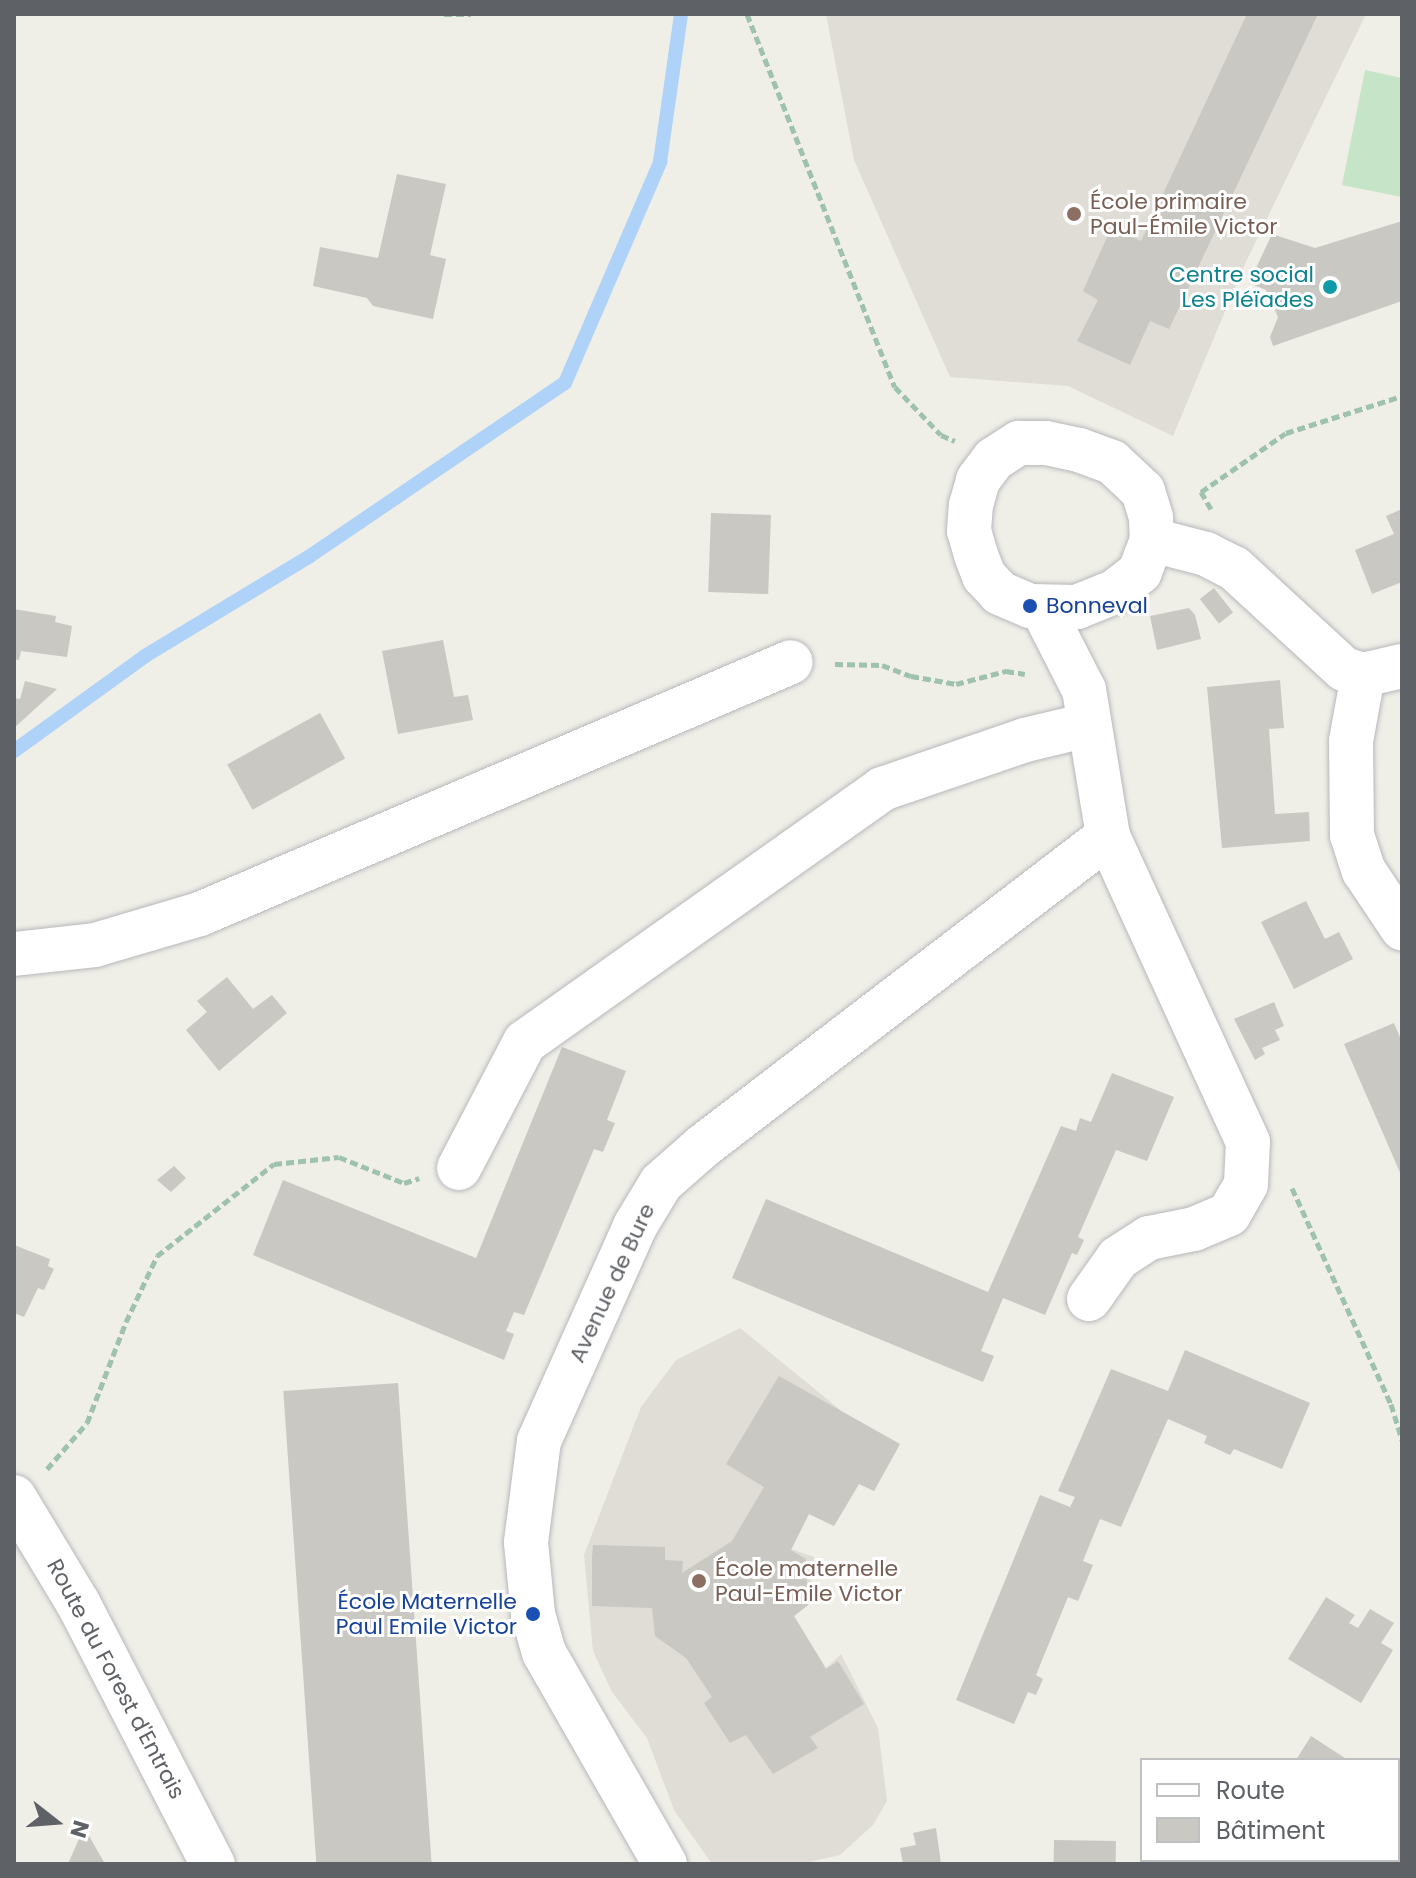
<!DOCTYPE html>
<meta charset="utf-8">
<style>
body{margin:0}
#map{position:relative;width:1416px;height:1878px;overflow:hidden;background:#efeee7;font-family:Poppins,sans-serif}
div>[style]{position:absolute}
.education>*{inset:0;background:#dfddd5}
.green>*{inset:0;background:#c5e4c8}
.stream>*{height:14px;margin:-7px;padding:0 7px;transform-origin:7px;border-radius:7px;background:#aed2f8}
.building>*{inset:0;background:#cac8c3;transform-origin:0 0}
.path>*{height:5px;margin-top:-2.5px;transform-origin:0;background:repeating-linear-gradient(90deg,#9ec2ab 0 8px,transparent 0 12px)}
.roads{filter:drop-shadow(0 0 2px #b7b8bc) drop-shadow(0 0 2px #b7b8bc)}
.minor>*{height:44px;margin:-22px;padding:0 22px;transform-origin:22px;border-radius:22px;background:#fff}
.tertiary>*{height:44px;margin:-22px;padding:0 22px;transform-origin:22px;border-radius:22px;background:#fff}
.dots>*{width:22px;height:22px;translate:-50% -50%;box-sizing:border-box;border:4px solid #fff;border-radius:50%}
span{translate:-50% -50%;white-space:nowrap;text-align:center;line-height:1.15;-webkit-text-stroke:6px #fff;paint-order:stroke}
.education-label{font-size:22px;color:#785e54}
.left{translate:0 -50%;text-align:left}
.culture-label{font-size:22px;color:#0d838f}
.right{translate:-100% -50%;text-align:right}
.transit-label{font-size:22px;color:#164399}
.street-label{font-size:22px;color:#5e6165}
.frame{position:absolute;inset:0;border:16px solid #5e6165;pointer-events:none}
.legend{position:absolute;left:1140px;top:1758px;width:260px;height:104px;box-sizing:border-box;background:#fff;border:2px solid #bfc0c1;margin:0;padding:10px 14px;list-style:none;font-size:24px;color:#5e6165}
.legend li{display:flex;align-items:center;gap:16px;height:40px}
.legend b{width:40px;border:2px solid #bfc0c1}
.north{position:absolute;left:16px;top:1782px;width:80px;height:80px;-webkit-text-stroke:6px #fff;paint-order:stroke;rotate:107deg;font-size:22px;font-weight:700;line-height:32px;text-align:center;color:#5e6165}
.north::after{content:'';display:block;margin:auto;width:28px;height:36px;background:#5e6165;clip-path:polygon(50% 0,100% 100%,50% 72%,0 100%)}
</style>
<div id="map">
<div class="education">
<i style="clip-path:polygon(826px 14px,1366px 14px,1243px 268px,1173px 436px,1068px 386px,950px 377px,854px 160px)"></i>
<i style="clip-path:polygon(740px 1328px,844px 1413px,900px 1444px,874px 1491px,859px 1484px,834px 1526px,809px 1514px,791px 1549px,814px 1557px,808px 1605px,794px 1616px,826px 1668px,841px 1654px,878px 1728px,887px 1801px,873px 1825px,840px 1855px,800px 1864px,712px 1864px,674px 1810px,647px 1738px,612px 1692px,593px 1651px,584px 1555px,641px 1407px,676px 1360px)"></i>
</div>
<div class="green">
<i style="clip-path:polygon(1365px 70px,1402px 78px,1402px 197px,1342px 185px)"></i>
</div>
<div class="stream">
<i style="left:14px;top:751px;width:162px;rotate:-35.9deg"></i>
<i style="left:145px;top:656px;width:193px;rotate:-31.2deg"></i>
<i style="left:310px;top:556px;width:308px;rotate:-34.2deg"></i>
<i style="left:565px;top:383px;width:241px;rotate:-66.7deg"></i>
<i style="left:660px;top:162px;width:149px;rotate:-81.9deg"></i>
</div>
<div class="building">
<i style="clip-path:polygon(1247px 14px,1318px 14px,1169px 329px,1150px 321px,1130px 365px,1077px 341px,1098px 300px,1083px 291px,1111px 228px,1141px 241px)"></i>
<i style="clip-path:polygon(397px 174px,446px 184px,430px 255px,446px 259px,433px 319px,373px 306px,367px 298px,313px 286px,320px 247px,378px 258px)"></i>
<i style="clip-path:polygon(1402px 221px,1402px 301px,1273px 346px,1270px 337px,1278px 317px,1266px 290px,1249px 283px,1272px 234px,1315px 248px)"></i>
<i style="clip-path:polygon(1402px 509px,1402px 582px,1372px 594px,1355px 550px,1394px 534px,1386px 516px)"></i>
<i style="left:711px;top:513px;width:60px;height:79px;rotate:2deg"></i>
<i style="left:1214px;top:588px;width:31px;height:18px;rotate:52deg"></i>
<i style="clip-path:polygon(1189px 608px,1195px 615px,1201px 639px,1157px 650px,1150px 616px)"></i>
<i style="clip-path:polygon(14px 609px,56px 616px,55px 622px,72px 626px,67px 657px,21px 651px,19px 660px,14px 659px)"></i>
<i style="clip-path:polygon(443px 640px,454px 697px,468px 695px,473px 720px,398px 734px,382px 651px)"></i>
<i style="clip-path:polygon(1280px 680px,1284px 728px,1269px 729px,1275px 814px,1309px 812px,1310px 841px,1222px 848px,1207px 687px)"></i>
<i style="clip-path:polygon(25px 681px,57px 689px,14px 728px,14px 698px,20px 699px)"></i>
<i style="left:320px;top:713px;width:52px;height:106px;rotate:61deg"></i>
<i style="clip-path:polygon(1306px 901px,1325px 939px,1339px 932px,1353px 959px,1294px 989px,1261px 922px)"></i>
<i style="clip-path:polygon(227px 977px,253px 1009px,272px 995px,287px 1013px,219px 1071px,186px 1030px,207px 1012px,197px 1001px)"></i>
<i style="clip-path:polygon(1274px 1002px,1284px 1026px,1275px 1030px,1280px 1040px,1262px 1048px,1265px 1054px,1255px 1060px,1234px 1019px)"></i>
<i style="clip-path:polygon(1394px 1023px,1402px 1042px,1402px 1177px,1344px 1044px)"></i>
<i style="clip-path:polygon(562px 1047px,626px 1071px,607px 1120px,615px 1123px,603px 1152px,594px 1149px,524px 1315px,514px 1312px,506px 1331px,514px 1334px,504px 1360px,253px 1255px,283px 1180px,476px 1258px)"></i>
<i style="clip-path:polygon(1112px 1073px,1174px 1097px,1147px 1161px,1116px 1150px,1078px 1237px,1084px 1240px,1077px 1255px,1072px 1253px,1045px 1315px,1003px 1298px,981px 1351px,994px 1356px,983px 1382px,732px 1278px,766px 1199px,988px 1292px,1061px 1126px,1076px 1131px,1080px 1118px,1091px 1122px)"></i>
<i style="clip-path:polygon(174px 1166px,186px 1178px,171px 1192px,157px 1180px)"></i>
<i style="clip-path:polygon(14px 1245px,50px 1259px,48px 1266px,54px 1269px,44px 1290px,38px 1288px,24px 1317px,14px 1313px)"></i>
<i style="clip-path:polygon(1185px 1350px,1310px 1403px,1282px 1469px,1234px 1449px,1230px 1455px,1204px 1443px,1207px 1436px,1168px 1419px,1121px 1527px,1100px 1519px,1083px 1561px,1093px 1565px,1078px 1601px,1068px 1597px,1036px 1675px,1043px 1679px,1036px 1695px,1028px 1692px,1014px 1724px,956px 1700px,1040px 1495px,1070px 1507px,1075px 1497px,1058px 1491px,1111px 1369px,1168px 1391px)"></i>
<i style="clip-path:polygon(779px 1376px,900px 1444px,874px 1491px,859px 1484px,834px 1526px,809px 1514px,791px 1550px,806px 1559px,808px 1605px,794px 1616px,826px 1669px,838px 1661px,864px 1704px,810px 1737px,818px 1748px,773px 1774px,746px 1735px,730px 1743px,704px 1703px,712px 1697px,686px 1658px,655px 1636px,652px 1608px,592px 1606px,592px 1557px,593px 1545px,665px 1547px,665px 1560px,683px 1561px,682px 1573px,732px 1541px,764px 1487px,726px 1464px)"></i>
<i style="left:398px;top:1383px;width:482px;height:115px;rotate:86deg"></i>
<i style="clip-path:polygon(1326px 1597px,1355px 1615px,1349px 1623px,1358px 1628px,1370px 1609px,1394px 1623px,1381px 1643px,1393px 1650px,1361px 1703px,1288px 1659px)"></i>
<i style="clip-path:polygon(1311px 1736px,1348px 1760px,1296px 1760px)"></i>
<i style="clip-path:polygon(84px 1827px,105px 1864px,68px 1864px)"></i>
<i style="clip-path:polygon(936px 1828px,941px 1864px,903px 1864px,900px 1848px,916px 1845px,913px 1833px)"></i>
<i style="left:1054px;top:1840px;width:62px;height:24px;rotate:1deg"></i>
</div>
<div class="path">
<i style="left:444px;top:14px;width:27px"></i>
<i style="left:747px;top:14px;width:401px;rotate:68.4deg"></i>
<i style="left:895px;top:387px;width:66px;rotate:46.2deg"></i>
<i style="left:941px;top:435px;width:15px;rotate:23deg"></i>
<i style="left:1211px;top:509px;width:20px;rotate:-120deg"></i>
<i style="left:1201px;top:492px;width:103px;rotate:-34.8deg"></i>
<i style="left:1286px;top:433px;width:122px;rotate:-17.7deg"></i>
<i style="left:835px;top:664px;width:47px;rotate:1.2deg"></i>
<i style="left:882px;top:665px;width:31px;rotate:21deg"></i>
<i style="left:911px;top:676px;width:46px;rotate:10.1deg"></i>
<i style="left:956px;top:684px;width:52px;rotate:-14.6deg"></i>
<i style="left:1006px;top:671px;width:19px;rotate:9deg"></i>
<i style="left:1292px;top:1188px;width:238px;rotate:65.4deg"></i>
<i style="left:1391px;top:1404px;width:38px;rotate:73deg"></i>
<i style="left:47px;top:1469px;width:61px;rotate:-49deg"></i>
<i style="left:87px;top:1423px;width:108px;rotate:-68.9deg"></i>
<i style="left:126px;top:1322px;width:73px;rotate:-64.8deg"></i>
<i style="left:157px;top:1256px;width:149px;rotate:-38.2deg"></i>
<i style="left:274px;top:1164px;width:65px;rotate:-6.1deg"></i>
<i style="left:339px;top:1157px;width:70px;rotate:21.8deg"></i>
<i style="left:404px;top:1183px;width:16px;rotate:-18deg"></i>
</div>
<div class="roads">
<div class="minor">
<i style="left:1019px;top:443px;width:27px"></i>
<i style="left:1046px;top:443px;width:34px;rotate:12deg"></i>
<i style="left:1079px;top:450px;width:35px;rotate:20deg"></i>
<i style="left:1112px;top:462px;width:42px;rotate:43.1deg"></i>
<i style="left:1143px;top:491px;width:27px;rotate:73deg"></i>
<i style="left:1151px;top:517px;width:23px;rotate:88deg"></i>
<i style="left:1152px;top:540px;width:34px;rotate:111deg"></i>
<i style="left:1140px;top:572px;width:33px;rotate:142deg"></i>
<i style="left:1114px;top:592px;width:40px;rotate:158deg"></i>
<i style="left:1077px;top:607px;width:47px;rotate:-178.8deg"></i>
<i style="left:1030px;top:606px;width:33px;rotate:-157deg"></i>
<i style="left:1000px;top:593px;width:23px;rotate:-133deg"></i>
<i style="left:984px;top:576px;width:22px;rotate:-111deg"></i>
<i style="left:976px;top:555px;width:25px;rotate:-106deg"></i>
<i style="left:969px;top:531px;width:26px;rotate:-86deg"></i>
<i style="left:971px;top:505px;width:26px;rotate:-74deg"></i>
<i style="left:978px;top:480px;width:26px;rotate:-53deg"></i>
<i style="left:994px;top:459px;width:30px;rotate:-33deg"></i>
<i style="left:1152px;top:540px;width:56px;rotate:14.5deg"></i>
<i style="left:1206px;top:554px;width:31px;rotate:27deg"></i>
<i style="left:1234px;top:568px;width:149px;rotate:42.6deg"></i>
<i style="left:1344px;top:669px;width:20px;rotate:18deg"></i>
<i style="left:1363px;top:675px;width:40px;rotate:-13deg"></i>
<i style="left:1363px;top:675px;width:67px;rotate:100.3deg"></i>
<i style="left:1351px;top:741px;width:94px;rotate:89.4deg"></i>
<i style="left:1352px;top:835px;width:38px;rotate:72deg"></i>
<i style="left:1364px;top:871px;width:69px;rotate:56.3deg"></i>
<i style="left:14px;top:954px;width:81px;rotate:-6.3deg"></i>
<i style="left:95px;top:945px;width:109px;rotate:-16.4deg"></i>
<i style="left:200px;top:914px;width:642px;rotate:-23.09deg"></i>
<i style="left:459px;top:1168px;width:142px;rotate:-62.4deg"></i>
<i style="left:525px;top:1042px;width:438px;rotate:-35.3deg"></i>
<i style="left:882px;top:789px;width:151px;rotate:-18.9deg"></i>
<i style="left:1025px;top:740px;width:65px;rotate:-13.4deg"></i>
<i style="left:1089px;top:1299px;width:50px;rotate:-54.7deg"></i>
<i style="left:1118px;top:1258px;width:37px;rotate:-33deg"></i>
<i style="left:1149px;top:1238px;width:46px;rotate:-11.3deg"></i>
<i style="left:1194px;top:1229px;width:38px;rotate:-23deg"></i>
<i style="left:1229px;top:1214px;width:34px;rotate:-60deg"></i>
<i style="left:1246px;top:1184px;width:42px;rotate:-87.3deg"></i>
<i style="left:1248px;top:1142px;width:337px;rotate:-114.6deg"></i>
<i style="left:665px;top:1864px;width:243px;rotate:-119.8deg"></i>
<i style="left:544px;top:1653px;width:41px;rotate:-105.8deg"></i>
<i style="left:533px;top:1614px;width:72px;rotate:-95.6deg"></i>
<i style="left:526px;top:1542px;width:102px;rotate:-82.7deg"></i>
<i style="left:539px;top:1441px;width:235px;rotate:-65.9deg"></i>
<i style="left:635px;top:1226px;width:50px;rotate:-58.8deg"></i>
<i style="left:661px;top:1183px;width:56px;rotate:-41.4deg"></i>
<i style="left:703px;top:1146px;width:510px;rotate:-37.43deg"></i>
<i style="left:1108px;top:836px;width:148px;rotate:-99.3deg"></i>
<i style="left:1084px;top:690px;width:92px;rotate:-117.1deg"></i>
</div>
<div class="tertiary">
<i style="left:14px;top:1497px;width:124px;rotate:58.9deg"></i>
<i style="left:78px;top:1603px;width:294px;rotate:62.7deg"></i>
</div>
</div>
<div class="dots">
<i style="left:1074px;top:214px;background:#8d6e63"></i>
<i style="left:1330px;top:287px;background:#0f9aa8"></i>
<i style="left:1030px;top:606px;background:#1a4fb4"></i>
<i style="left:699px;top:1581px;background:#8d6e63"></i>
<i style="left:533px;top:1614px;background:#1a4fb4"></i>
</div>
<div class="education-label">
<span class="left" style="left:1090px;top:214px">École primaire<br>Paul-Émile Victor</span>
<span class="left" style="left:715px;top:1581px">École maternelle<br>Paul-Emile Victor</span>
</div>
<div class="culture-label">
<span class="right" style="left:1314px;top:287px">Centre social<br>Les Pléïades</span>
</div>
<div class="transit-label">
<span class="left" style="left:1046px;top:606px">Bonneval</span>
<span class="right" style="left:517px;top:1614px">École Maternelle<br>Paul Emile Victor</span>
</div>
<div class="street-label">
<span style="left:612px;top:1283px;rotate:-65deg">Avenue de Bure</span>
<span style="left:116px;top:1679px;rotate:62deg">Route du Forest d'Entrais</span>
</div>
<div class="frame"></div>
<ul class="legend">
<li><b style="height:10px;background:#fff"></b>Route</li>
<li><b style="height:22px;background:#cac8c3"></b>Bâtiment</li>
</ul>
<div class="north">N</div>
</div>
